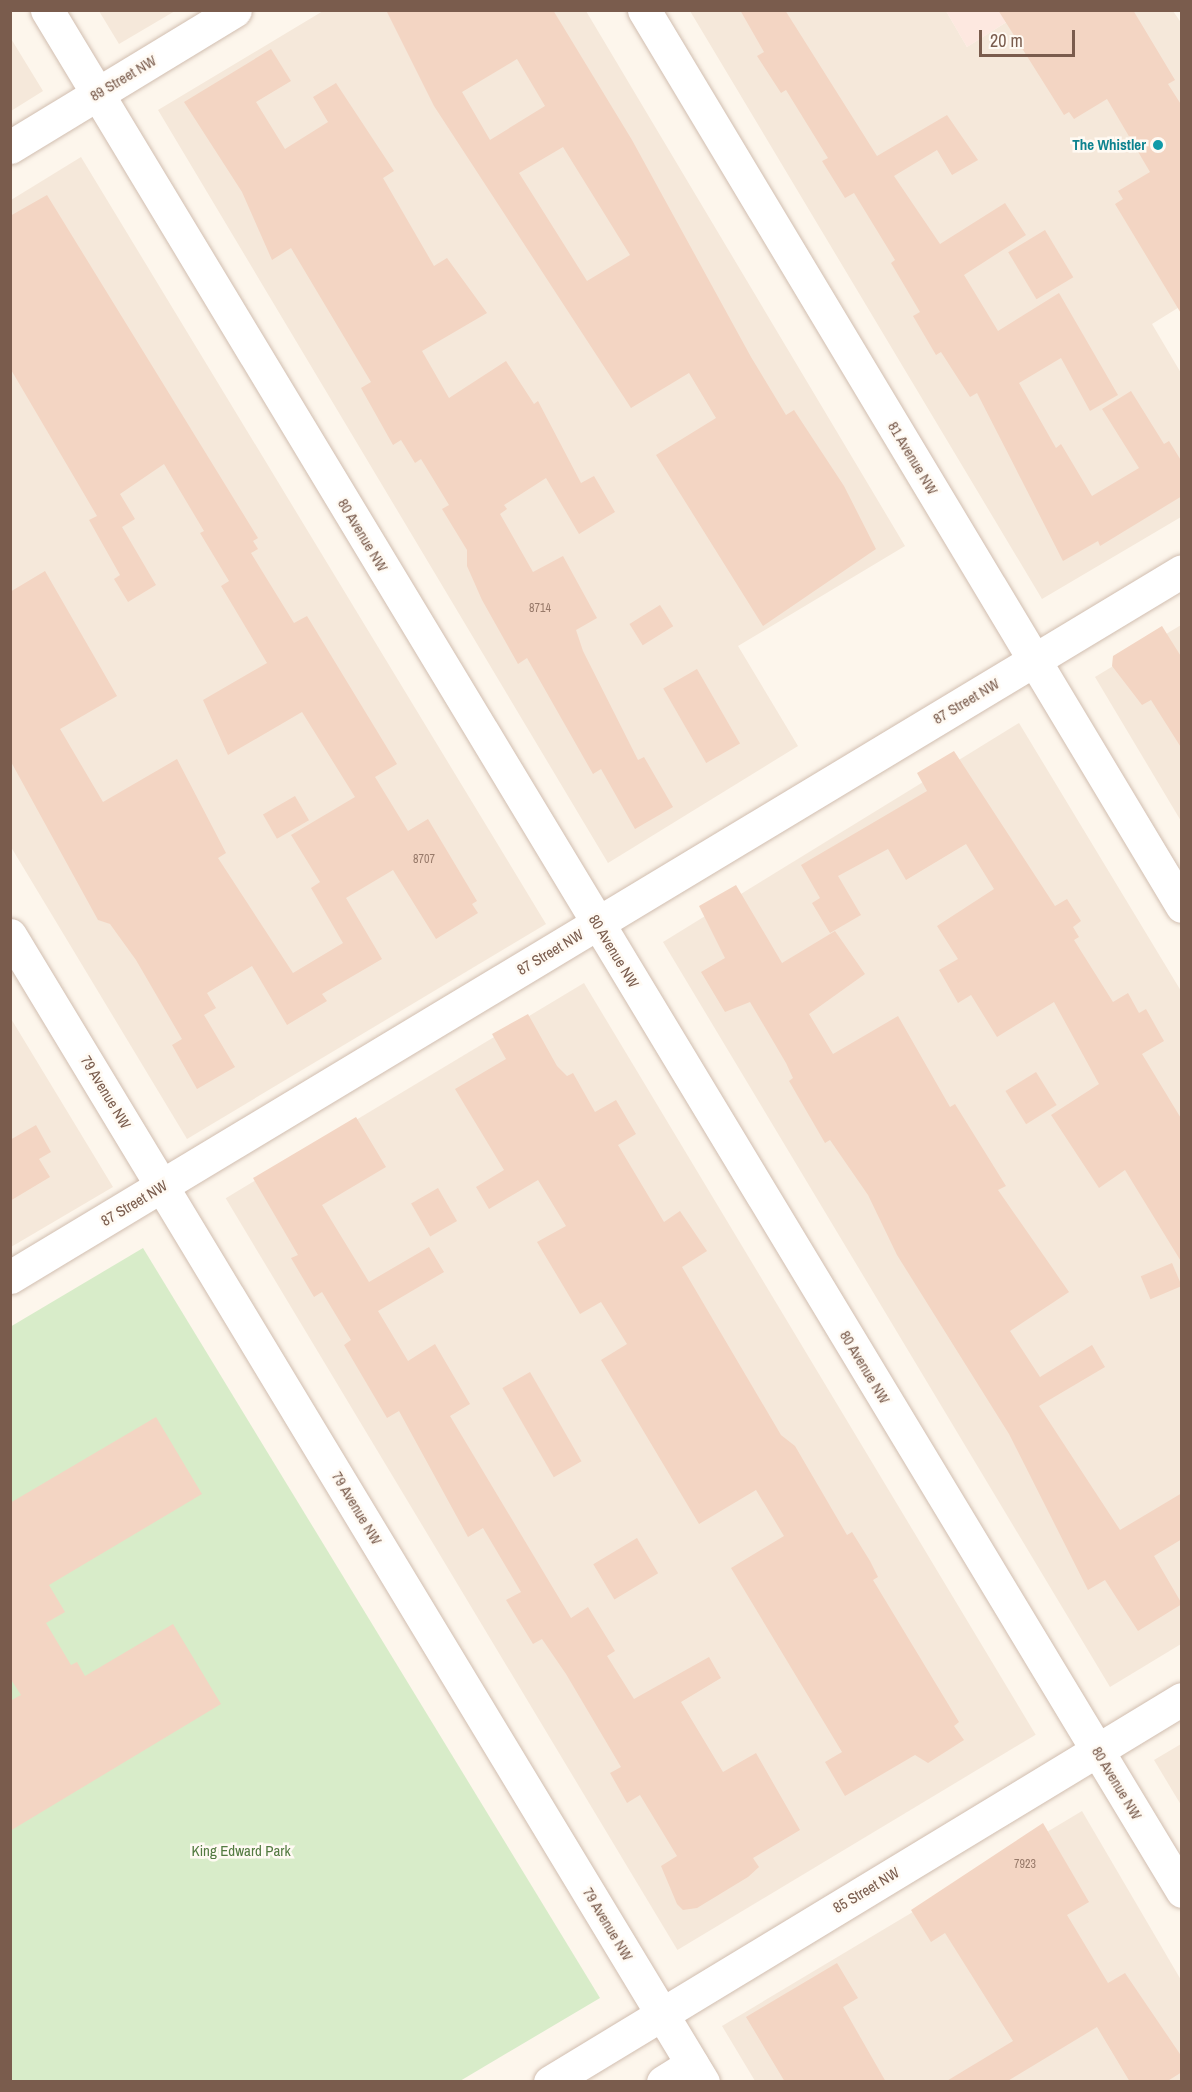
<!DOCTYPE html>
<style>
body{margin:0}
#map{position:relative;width:1192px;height:2092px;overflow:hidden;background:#fdf6ec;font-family:"Archivo Narrow",sans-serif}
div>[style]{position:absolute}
.residential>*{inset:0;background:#f5e8da;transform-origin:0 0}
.commercial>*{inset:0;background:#fde8e0}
.green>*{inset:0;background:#d8ecc9}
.building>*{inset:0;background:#f3d5c3;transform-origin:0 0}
.roads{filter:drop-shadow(0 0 2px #d1beb0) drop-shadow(0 0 2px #d1beb0)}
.minor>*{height:33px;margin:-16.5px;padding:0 16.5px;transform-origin:16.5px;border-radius:16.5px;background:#fff}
.dots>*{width:16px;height:16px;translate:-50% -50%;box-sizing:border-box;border:3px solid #fffaf3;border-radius:50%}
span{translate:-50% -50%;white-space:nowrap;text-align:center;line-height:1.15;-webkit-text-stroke:5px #fffaf3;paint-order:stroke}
.number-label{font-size:12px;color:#987a6a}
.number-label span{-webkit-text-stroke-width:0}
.street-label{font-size:15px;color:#7a5c4d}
.culture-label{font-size:15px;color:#0d838f;font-weight:700}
.right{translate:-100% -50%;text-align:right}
.park-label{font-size:15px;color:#537a41}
.frame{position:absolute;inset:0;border:12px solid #7a5c4d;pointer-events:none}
.scale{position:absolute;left:979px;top:30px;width:96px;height:27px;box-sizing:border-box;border:3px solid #7a5c4d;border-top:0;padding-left:8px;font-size:18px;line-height:21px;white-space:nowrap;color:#7a5c4d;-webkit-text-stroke:4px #fffaf3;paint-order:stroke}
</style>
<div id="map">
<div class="residential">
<i style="clip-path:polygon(99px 11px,175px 11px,119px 44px)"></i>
<i style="clip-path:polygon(323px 11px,586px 11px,905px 546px,738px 646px,798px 746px,608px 863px,158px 110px)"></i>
<i style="clip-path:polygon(690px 11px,946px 11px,967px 47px,1024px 11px,1173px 11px,1182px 24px,1181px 306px,1152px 324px,1181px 373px,1181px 517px,1042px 599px)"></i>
<i style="clip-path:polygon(10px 37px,43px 91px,11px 111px,10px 111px)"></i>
<i style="clip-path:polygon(81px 157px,546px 924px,187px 1139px,11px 847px,11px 200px)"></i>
<i style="clip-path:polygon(1181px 625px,1181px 821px,1095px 677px)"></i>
<i style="clip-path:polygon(1019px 723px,1181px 991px,1181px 1644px,1110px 1687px,663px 942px)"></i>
<i style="left:584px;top:983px;width:877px;height:418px;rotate:59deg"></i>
<i style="clip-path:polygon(10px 1017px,113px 1187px,11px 1247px,10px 1247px)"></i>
<i style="clip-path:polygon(1181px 1744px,1181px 1805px,1154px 1760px)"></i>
<i style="clip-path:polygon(1082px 1811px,1181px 1980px,1181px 2081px,755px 2081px,722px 2026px)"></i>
</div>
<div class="commercial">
<i style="clip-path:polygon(946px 11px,1024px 11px,967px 47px)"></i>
</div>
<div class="green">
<i style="clip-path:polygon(143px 1248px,600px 1998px,460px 2081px,11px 2081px,10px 1327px)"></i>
</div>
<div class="building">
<i style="clip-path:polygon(evenodd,386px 10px,553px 10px,632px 140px,751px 357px,786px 415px,794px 410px,844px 486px,876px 549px,763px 626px,656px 455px,716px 418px,689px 373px,631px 408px,434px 106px,386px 10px,517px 59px,545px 106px,490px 140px,462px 92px,517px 59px,386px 10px,563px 147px,630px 255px,587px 281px,519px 173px,563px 147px)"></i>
<i style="clip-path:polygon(740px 10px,785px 10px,877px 156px,947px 115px,978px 160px,952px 175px,937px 150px,894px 176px,940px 244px,1005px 203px,1026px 235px,964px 275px,998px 331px,1059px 293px,1118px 395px,1090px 411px,1061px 358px,1019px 383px,1056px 448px,1061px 444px,1092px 496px,1139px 468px,1102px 409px,1131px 391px,1164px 444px,1169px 441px,1182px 462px,1182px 496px,1100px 546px,1098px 541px,1063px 561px,977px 393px,970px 397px,941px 352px,936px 355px,913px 316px,920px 312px,891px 263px,895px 260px,854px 193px,845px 198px,822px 161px,828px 158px,786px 90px,781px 93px,757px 56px,764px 52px)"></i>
<i style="clip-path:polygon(998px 10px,1133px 10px,1175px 80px,1168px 84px,1182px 106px,1182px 315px,1115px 204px,1123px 199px,1118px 191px,1150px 172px,1107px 99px,1074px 119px,1069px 112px,1064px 115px)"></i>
<i style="clip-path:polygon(271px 49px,291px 81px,256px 102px,285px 149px,328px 122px,313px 97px,336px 83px,394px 171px,383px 178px,434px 266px,447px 258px,487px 313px,422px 351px,449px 398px,506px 361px,534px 404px,538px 401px,581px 483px,594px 476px,615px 512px,579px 534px,546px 478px,504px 505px,507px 509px,500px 514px,533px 572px,563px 556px,597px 618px,576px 630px,583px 651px,638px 760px,644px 757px,673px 807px,635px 829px,601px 769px,593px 774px,527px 658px,518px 664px,482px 600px,467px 566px,467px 550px,442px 509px,449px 505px,421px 459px,415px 463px,401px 440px,393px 445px,361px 388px,371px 382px,291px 248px,272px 260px,242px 192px,184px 102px)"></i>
<i style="clip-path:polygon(47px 195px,258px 538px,253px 541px,258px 549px,251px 553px,294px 623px,307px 616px,397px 764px,375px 777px,408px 831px,428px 819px,477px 901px,472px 904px,478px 913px,436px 939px,393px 870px,346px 898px,382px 959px,322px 994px,327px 1001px,287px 1025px,252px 966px,207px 993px,216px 1008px,204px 1015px,235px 1067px,197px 1089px,172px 1045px,182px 1039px,136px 960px,110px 924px,98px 920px,10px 760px,10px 592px,45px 571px,117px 696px,60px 729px,103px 802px,177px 759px,226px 853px,218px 858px,293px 973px,343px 943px,311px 888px,320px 882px,291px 835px,355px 797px,302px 712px,228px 755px,203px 700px,267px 663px,221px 586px,229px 581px,200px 533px,204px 531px,164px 464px,120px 494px,135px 519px,122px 527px,156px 585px,128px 602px,114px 579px,120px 575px,89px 520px,97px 516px,10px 368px,10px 216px)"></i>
<i style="left:1045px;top:230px;width:55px;height:43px;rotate:59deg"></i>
<i style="left:660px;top:605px;width:25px;height:36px;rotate:58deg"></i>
<i style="clip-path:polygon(1162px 626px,1182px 658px,1182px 749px,1151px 700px,1142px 705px,1112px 666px,1113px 656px)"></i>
<i style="left:697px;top:669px;width:86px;height:39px;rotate:60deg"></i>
<i style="clip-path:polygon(954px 751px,1055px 906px,1067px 899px,1081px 921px,1073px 927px,1079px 937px,1074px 940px,1113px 1002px,1128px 993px,1139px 1013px,1146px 1009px,1164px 1041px,1142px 1054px,1182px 1120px,1182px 1263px,1125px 1170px,1099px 1188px,1051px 1115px,1099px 1084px,1054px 1002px,997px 1037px,971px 995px,958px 1003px,939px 970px,958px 959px,937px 926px,994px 889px,966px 844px,906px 880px,888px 849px,838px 876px,861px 915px,830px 933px,812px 903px,820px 898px,801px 865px,927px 791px,917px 773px)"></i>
<i style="left:295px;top:796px;width:28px;height:37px;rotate:60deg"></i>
<i style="clip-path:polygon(736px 885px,782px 963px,835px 931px,865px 974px,809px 1014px,833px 1054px,898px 1016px,950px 1107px,955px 1104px,1006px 1186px,998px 1190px,1069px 1292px,1010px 1331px,1040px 1377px,1092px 1345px,1105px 1367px,1039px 1406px,1120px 1530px,1182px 1493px,1182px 1539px,1154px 1556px,1182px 1604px,1138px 1631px,1105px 1580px,1088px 1590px,1009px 1434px,897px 1255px,868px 1195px,830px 1140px,825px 1143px,789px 1081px,793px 1078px,786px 1063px,750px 1002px,725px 1012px,701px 972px,725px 958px,699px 906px)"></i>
<i style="clip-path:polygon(528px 1014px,557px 1066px,567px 1076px,573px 1073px,595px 1112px,616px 1100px,636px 1134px,618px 1145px,664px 1222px,680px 1211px,707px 1251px,682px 1267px,781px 1435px,795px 1446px,847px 1535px,852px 1532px,870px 1561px,878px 1577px,873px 1580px,959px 1722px,954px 1726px,964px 1740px,928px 1763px,915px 1755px,845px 1796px,825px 1762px,842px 1752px,731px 1568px,784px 1536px,756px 1490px,699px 1524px,601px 1360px,627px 1344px,601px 1302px,580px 1314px,537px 1242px,566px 1226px,538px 1180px,489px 1209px,476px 1187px,504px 1170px,455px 1089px,506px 1059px,492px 1034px)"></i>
<i style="left:1036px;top:1072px;width:39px;height:36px;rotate:58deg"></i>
<i style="clip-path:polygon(356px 1117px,386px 1167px,322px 1205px,369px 1282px,429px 1247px,444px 1272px,378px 1311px,408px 1361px,435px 1344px,470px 1404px,450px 1416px,571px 1618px,588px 1607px,615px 1651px,607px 1656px,634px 1699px,709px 1657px,721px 1678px,681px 1702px,723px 1772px,756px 1753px,800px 1830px,753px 1858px,759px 1867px,748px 1877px,697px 1908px,683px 1910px,677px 1904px,661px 1866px,677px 1856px,640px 1795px,627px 1803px,610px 1773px,621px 1767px,566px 1674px,542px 1639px,533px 1644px,506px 1600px,521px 1592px,483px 1528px,468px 1537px,399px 1411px,387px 1418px,344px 1345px,351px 1340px,322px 1292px,314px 1297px,291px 1258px,298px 1255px,253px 1178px)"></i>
<i style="clip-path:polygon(36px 1125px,51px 1152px,39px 1159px,50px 1177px,10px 1201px,10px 1140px)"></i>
<i style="left:438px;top:1188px;width:38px;height:31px;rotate:60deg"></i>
<i style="left:1172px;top:1263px;width:25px;height:34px;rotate:67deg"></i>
<i style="left:530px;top:1372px;width:103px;height:32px;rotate:60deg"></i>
<i style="clip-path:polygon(156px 1417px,202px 1494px,49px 1585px,65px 1612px,46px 1623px,71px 1665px,77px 1662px,85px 1676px,173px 1624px,221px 1704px,10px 1831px,10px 1701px,21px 1695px,10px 1678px,10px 1503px)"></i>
<i style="left:637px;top:1538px;width:41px;height:51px;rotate:59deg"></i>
<i style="clip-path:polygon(1043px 1823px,1089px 1902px,1067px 1915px,1108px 1983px,1125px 1973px,1182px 2057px,1182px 2072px,1166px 2082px,1130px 2082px,1097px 2027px,1006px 2082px,945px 2082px,1013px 2041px,945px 1933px,931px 1942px,911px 1910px)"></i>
<i style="clip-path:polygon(837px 1963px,858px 1998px,843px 2007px,886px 2082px,785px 2082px,746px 2017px)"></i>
</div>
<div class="roads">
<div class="minor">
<i style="left:47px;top:10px;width:2197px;rotate:58.89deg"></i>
<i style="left:644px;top:10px;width:1045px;rotate:59.02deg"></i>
<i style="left:10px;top:147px;width:263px;rotate:-31.3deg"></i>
<i style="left:10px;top:935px;width:1340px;rotate:58.86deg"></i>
<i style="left:10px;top:1277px;width:1368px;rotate:-31.06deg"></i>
<i style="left:550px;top:2082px;width:739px;rotate:-31.22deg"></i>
<i style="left:663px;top:2082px;width:34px;rotate:-32deg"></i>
</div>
</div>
<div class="dots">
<i style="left:1158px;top:145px;background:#0f9aa8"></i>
</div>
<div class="number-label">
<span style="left:540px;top:609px">8714</span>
<span style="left:424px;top:860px">8707</span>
<span style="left:1025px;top:1865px">7923</span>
</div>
<div class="street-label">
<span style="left:123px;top:78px;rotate:-31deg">89 Street NW</span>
<span style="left:913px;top:458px;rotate:59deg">81 Avenue NW</span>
<span style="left:363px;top:535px;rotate:59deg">80 Avenue NW</span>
<span style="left:966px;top:701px;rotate:-31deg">87 Street NW</span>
<span style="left:614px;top:951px;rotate:59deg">80 Avenue NW</span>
<span style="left:550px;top:952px;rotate:-31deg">87 Street NW</span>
<span style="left:106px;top:1092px;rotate:59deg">79 Avenue NW</span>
<span style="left:134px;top:1203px;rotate:-31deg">87 Street NW</span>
<span style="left:865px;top:1367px;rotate:59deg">80 Avenue NW</span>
<span style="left:357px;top:1508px;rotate:59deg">79 Avenue NW</span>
<span style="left:1117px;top:1783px;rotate:59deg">80 Avenue NW</span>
<span style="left:866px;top:1890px;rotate:-31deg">85 Street NW</span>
<span style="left:608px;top:1924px;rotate:59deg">79 Avenue NW</span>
</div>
<div class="culture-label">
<span class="right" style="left:1146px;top:145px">The Whistler</span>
</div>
<div class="park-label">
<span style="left:241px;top:1851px">King Edward Park</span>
</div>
<div class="frame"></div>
<div class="scale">20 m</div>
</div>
